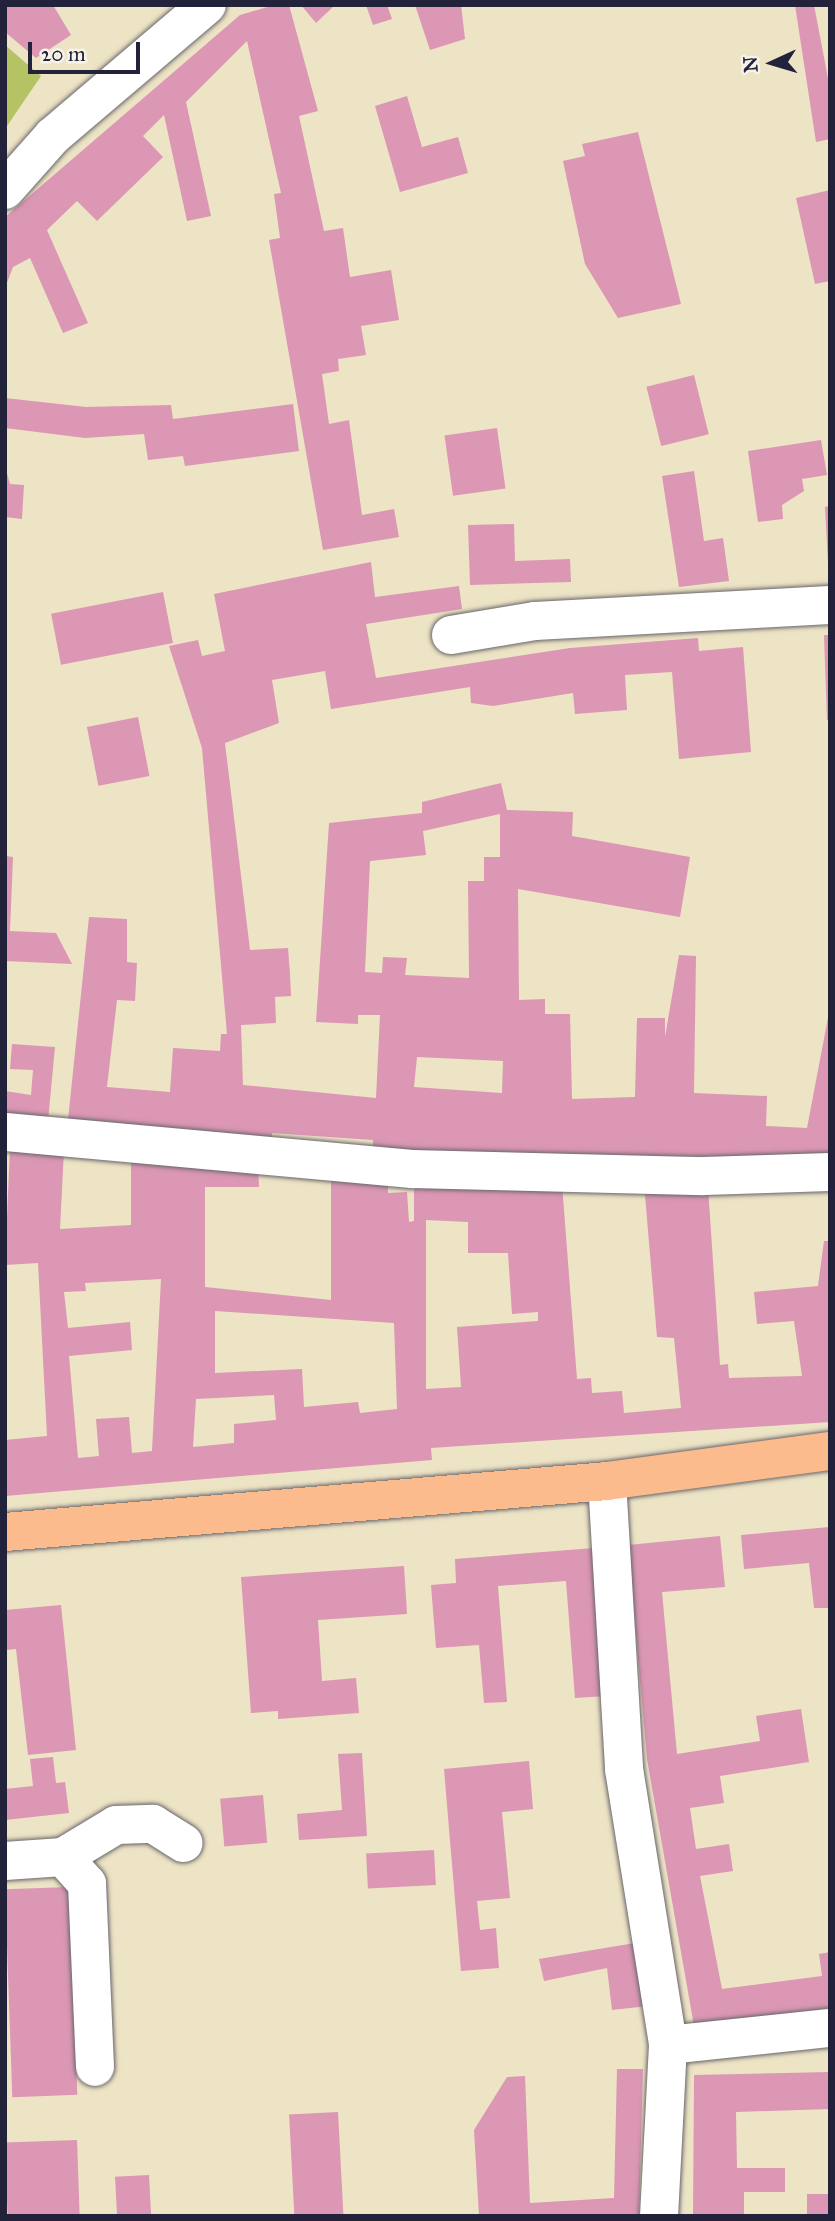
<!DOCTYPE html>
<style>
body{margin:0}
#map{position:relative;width:835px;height:2221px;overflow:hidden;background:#ede3c5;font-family:"IM FELL Great Primer",serif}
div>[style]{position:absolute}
.green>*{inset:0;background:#b6c365}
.building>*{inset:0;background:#db97b4;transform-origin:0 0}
.roads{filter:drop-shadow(0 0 2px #69666b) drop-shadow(0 0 2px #69666b)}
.minor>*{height:38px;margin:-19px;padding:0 19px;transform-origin:19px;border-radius:19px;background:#fff}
.major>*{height:38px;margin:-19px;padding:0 19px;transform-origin:19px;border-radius:19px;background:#fbbb8c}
span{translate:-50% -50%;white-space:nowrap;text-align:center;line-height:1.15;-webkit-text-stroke:6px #f7f3e8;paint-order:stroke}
.frame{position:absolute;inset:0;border:7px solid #22223b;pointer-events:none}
.north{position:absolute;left:737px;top:28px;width:70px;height:70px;-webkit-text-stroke:5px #f7f3e8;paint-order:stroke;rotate:266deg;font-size:19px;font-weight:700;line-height:28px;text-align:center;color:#22223b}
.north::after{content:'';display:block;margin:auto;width:24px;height:32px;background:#22223b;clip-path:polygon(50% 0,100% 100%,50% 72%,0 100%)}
.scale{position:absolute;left:28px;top:42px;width:112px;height:32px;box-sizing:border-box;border:4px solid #22223b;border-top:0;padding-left:9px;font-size:21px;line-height:24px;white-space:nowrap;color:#22223b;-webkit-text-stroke:5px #f7f3e8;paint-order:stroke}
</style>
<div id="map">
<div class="green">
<i style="clip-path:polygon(5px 45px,41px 76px,5px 129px)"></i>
</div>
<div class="building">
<i style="clip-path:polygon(5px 5px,53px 5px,71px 35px,36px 58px,5px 32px)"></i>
<i style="clip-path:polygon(274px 5px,289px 5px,318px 111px,299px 116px,324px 231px,343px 228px,350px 277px,391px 270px,399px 320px,361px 326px,366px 355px,338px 359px,339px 371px,322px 374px,329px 424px,349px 420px,362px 515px,394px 509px,399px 537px,323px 550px,269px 240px,280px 238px,274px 194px,281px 193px,247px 41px,186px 102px,211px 216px,187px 221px,164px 115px,143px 136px,163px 157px,97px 221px,77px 201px,47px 230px,88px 323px,63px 333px,30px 258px,13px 267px,5px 288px,5px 217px,240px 15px)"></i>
<i style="clip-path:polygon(301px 5px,335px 5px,316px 23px)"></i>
<i style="clip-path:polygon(366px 5px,387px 5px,392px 19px,373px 25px)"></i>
<i style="clip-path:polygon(415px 5px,461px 5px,465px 39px,430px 50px)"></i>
<i style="clip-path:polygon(795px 5px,814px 5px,830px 89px,830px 139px,816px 142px)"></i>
<i style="clip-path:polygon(407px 96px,422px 147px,458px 137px,468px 173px,400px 192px,375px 106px)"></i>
<i style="clip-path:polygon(638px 132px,681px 304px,618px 318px,585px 264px,563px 161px,585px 156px,582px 144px)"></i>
<i style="clip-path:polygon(830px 190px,830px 281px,815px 284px,796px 198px)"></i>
<i style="left:694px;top:375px;width:61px;height:49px;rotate:76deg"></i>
<i style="clip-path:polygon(5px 398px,86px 407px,171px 405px,173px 419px,293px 404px,299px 451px,185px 466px,183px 456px,148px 460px,144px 434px,85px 438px,5px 428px)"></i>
<i style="left:497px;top:428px;width:61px;height:53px;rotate:82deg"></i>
<i style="clip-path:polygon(821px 440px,827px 475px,802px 479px,804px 491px,782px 505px,783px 519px,758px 522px,748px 451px)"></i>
<i style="clip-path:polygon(6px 470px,10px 484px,24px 485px,22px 519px,5px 517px)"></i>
<i style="clip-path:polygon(694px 471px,704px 541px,723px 538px,729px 581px,679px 587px,662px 476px)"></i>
<i style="clip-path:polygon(830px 506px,830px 562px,828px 562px,825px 507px)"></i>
<i style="clip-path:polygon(514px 524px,515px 561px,570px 559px,571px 582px,470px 585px,468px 525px)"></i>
<i style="clip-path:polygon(evenodd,371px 562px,375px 597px,459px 586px,462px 609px,366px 624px,376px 678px,570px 648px,698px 638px,699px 651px,743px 647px,751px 752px,679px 759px,672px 672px,625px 675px,627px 710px,575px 714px,573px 693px,493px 706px,471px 703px,470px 687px,331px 709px,325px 671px,272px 680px,279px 723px,225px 743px,250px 950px,288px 948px,290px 974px,291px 996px,275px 997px,276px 1023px,241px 1025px,243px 1085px,376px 1098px,380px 1015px,358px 1015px,358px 1024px,316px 1022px,329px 823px,422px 813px,422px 802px,501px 783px,507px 810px,573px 812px,572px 836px,690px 857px,680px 917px,518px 889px,519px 1000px,545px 999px,545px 1014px,570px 1014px,572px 1099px,635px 1097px,637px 1018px,665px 1018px,665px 1037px,679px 955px,696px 956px,694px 1093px,767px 1096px,766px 1126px,807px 1128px,830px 1007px,830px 1158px,373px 1152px,373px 1140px,272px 1133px,272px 1140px,68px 1120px,89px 917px,127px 919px,127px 962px,137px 963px,135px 1001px,117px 1000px,107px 1087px,170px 1092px,173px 1048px,220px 1051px,221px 1034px,227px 1034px,202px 748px,169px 646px,198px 640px,202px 656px,225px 651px,214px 594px,371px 562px,500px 814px,500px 857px,484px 857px,484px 881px,468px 881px,469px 978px,405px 975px,407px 958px,383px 957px,382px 973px,365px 972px,370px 861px,426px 855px,423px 831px,500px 814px,371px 562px,417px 1057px,503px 1061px,502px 1093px,414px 1087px,417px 1057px)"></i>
<i style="left:163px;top:592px;width:52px;height:114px;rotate:79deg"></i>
<i style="clip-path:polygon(824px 635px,830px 635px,830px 720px,827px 720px)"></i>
<i style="left:138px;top:717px;width:60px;height:52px;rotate:79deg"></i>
<i style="clip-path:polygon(5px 856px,13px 857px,10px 931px,56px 933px,72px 964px,5px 961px)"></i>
<i style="clip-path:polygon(12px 1044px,55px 1047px,48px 1121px,5px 1115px,5px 1091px,31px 1095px,33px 1070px,10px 1069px)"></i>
<i style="clip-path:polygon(evenodd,10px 1147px,64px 1150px,60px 1229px,131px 1225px,131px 1159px,258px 1164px,259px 1187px,205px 1187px,205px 1287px,331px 1300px,331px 1180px,388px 1177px,388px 1193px,407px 1192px,409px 1222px,414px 1221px,414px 1182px,562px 1184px,577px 1379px,591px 1378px,592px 1393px,622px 1391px,624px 1413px,681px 1408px,674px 1338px,657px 1337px,644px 1183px,708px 1187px,720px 1365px,728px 1364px,729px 1378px,802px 1376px,794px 1321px,757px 1324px,754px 1292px,818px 1286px,824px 1241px,830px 1241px,830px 1422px,431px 1448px,432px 1460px,5px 1496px,5px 1440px,47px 1436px,38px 1263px,5px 1265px,10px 1147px,426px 1220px,468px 1222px,468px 1253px,508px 1253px,512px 1314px,538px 1312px,538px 1321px,457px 1327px,461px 1387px,426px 1389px,426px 1220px,10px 1147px,161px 1279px,152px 1451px,132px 1453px,129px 1417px,96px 1419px,99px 1456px,78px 1458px,69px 1356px,132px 1350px,130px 1322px,68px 1328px,64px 1292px,86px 1291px,85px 1283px,161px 1279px,10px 1147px,215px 1311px,394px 1323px,397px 1409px,360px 1413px,358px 1402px,304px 1407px,302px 1369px,215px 1373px,215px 1311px,10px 1147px,274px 1395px,276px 1420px,234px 1424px,234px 1443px,193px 1447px,196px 1399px,274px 1395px)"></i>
<i style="clip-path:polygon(830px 1527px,830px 1608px,814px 1608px,809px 1563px,744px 1569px,741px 1535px)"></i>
<i style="clip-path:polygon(720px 1536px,725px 1587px,662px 1592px,677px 1754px,760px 1741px,756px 1716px,801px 1709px,809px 1762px,720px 1776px,724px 1803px,690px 1808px,696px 1849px,729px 1844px,733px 1871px,700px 1876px,722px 1989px,822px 1976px,819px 1954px,830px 1952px,830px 2008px,694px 2026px,647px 1759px,628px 1545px)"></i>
<i style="clip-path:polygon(594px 1548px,607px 1696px,575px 1698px,566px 1581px,498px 1586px,507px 1702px,484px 1703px,479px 1645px,436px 1648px,431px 1585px,456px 1583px,455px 1559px)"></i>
<i style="clip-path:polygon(404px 1566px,407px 1614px,318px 1620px,322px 1681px,356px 1678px,359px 1713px,278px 1719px,278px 1711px,251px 1713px,241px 1577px)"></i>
<i style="clip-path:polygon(61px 1605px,76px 1750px,28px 1755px,16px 1649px,5px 1650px,5px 1610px)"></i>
<i style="clip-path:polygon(362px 1753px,367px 1836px,299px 1840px,297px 1814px,342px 1810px,338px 1754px)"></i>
<i style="clip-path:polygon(53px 1757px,56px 1783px,65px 1782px,69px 1813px,5px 1820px,5px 1789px,33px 1786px,30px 1759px)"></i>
<i style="clip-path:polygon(529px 1761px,533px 1809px,502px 1812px,510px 1898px,477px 1901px,480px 1930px,496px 1928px,499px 1968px,461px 1971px,444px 1769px)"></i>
<i style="left:263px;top:1795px;width:48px;height:43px;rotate:85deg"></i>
<i style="left:434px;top:1850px;width:35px;height:68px;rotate:87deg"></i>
<i style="left:70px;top:1887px;width:208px;height:65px;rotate:88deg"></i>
<i style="clip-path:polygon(641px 1942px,648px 2006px,612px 2010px,607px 1968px,544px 1981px,539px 1959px)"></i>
<i style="clip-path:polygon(617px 2069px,643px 2069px,639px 2216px,479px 2216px,474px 2130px,507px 2077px,525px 2076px,530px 2203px,614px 2198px)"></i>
<i style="clip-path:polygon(830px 2072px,830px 2109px,736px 2112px,737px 2168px,785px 2168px,785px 2192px,744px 2192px,744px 2216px,693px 2216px,694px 2075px)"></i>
<i style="left:338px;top:2112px;width:104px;height:49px;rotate:87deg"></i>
<i style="left:77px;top:2140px;width:76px;height:72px;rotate:88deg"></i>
<i style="left:149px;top:2175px;width:41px;height:34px;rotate:87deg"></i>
<i style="left:830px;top:2194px;width:22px;height:23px;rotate:90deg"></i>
</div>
<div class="roads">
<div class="minor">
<i style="left:5px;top:190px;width:72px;rotate:-48.4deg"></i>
<i style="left:53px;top:136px;width:202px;rotate:-40.4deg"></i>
<i style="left:451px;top:635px;width:85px;rotate:-9.5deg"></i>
<i style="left:535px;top:621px;width:295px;rotate:-3.1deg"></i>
<i style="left:5px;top:1132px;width:409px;rotate:5.2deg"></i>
<i style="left:412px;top:1169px;width:292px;rotate:1.4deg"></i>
<i style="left:704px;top:1176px;width:126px;rotate:-1.8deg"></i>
<i style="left:607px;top:1481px;width:289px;rotate:86.6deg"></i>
<i style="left:624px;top:1769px;width:279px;rotate:80.9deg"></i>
<i style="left:668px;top:2045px;width:171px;rotate:93deg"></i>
<i style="left:63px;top:1857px;width:62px;rotate:-31.1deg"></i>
<i style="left:116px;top:1825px;width:37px;rotate:-2deg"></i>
<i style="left:153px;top:1824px;width:36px;rotate:32deg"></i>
<i style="left:5px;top:1861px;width:58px;rotate:-3.9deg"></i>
<i style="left:63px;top:1857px;width:36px;rotate:48deg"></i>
<i style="left:87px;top:1884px;width:183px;rotate:87.5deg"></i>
<i style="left:668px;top:2045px;width:163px;rotate:-6deg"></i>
</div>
<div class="major">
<i style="left:5px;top:1532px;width:604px;rotate:-4.84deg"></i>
<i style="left:607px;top:1481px;width:225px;rotate:-7.7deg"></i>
</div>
</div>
<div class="frame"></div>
<div class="north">N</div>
<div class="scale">20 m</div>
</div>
